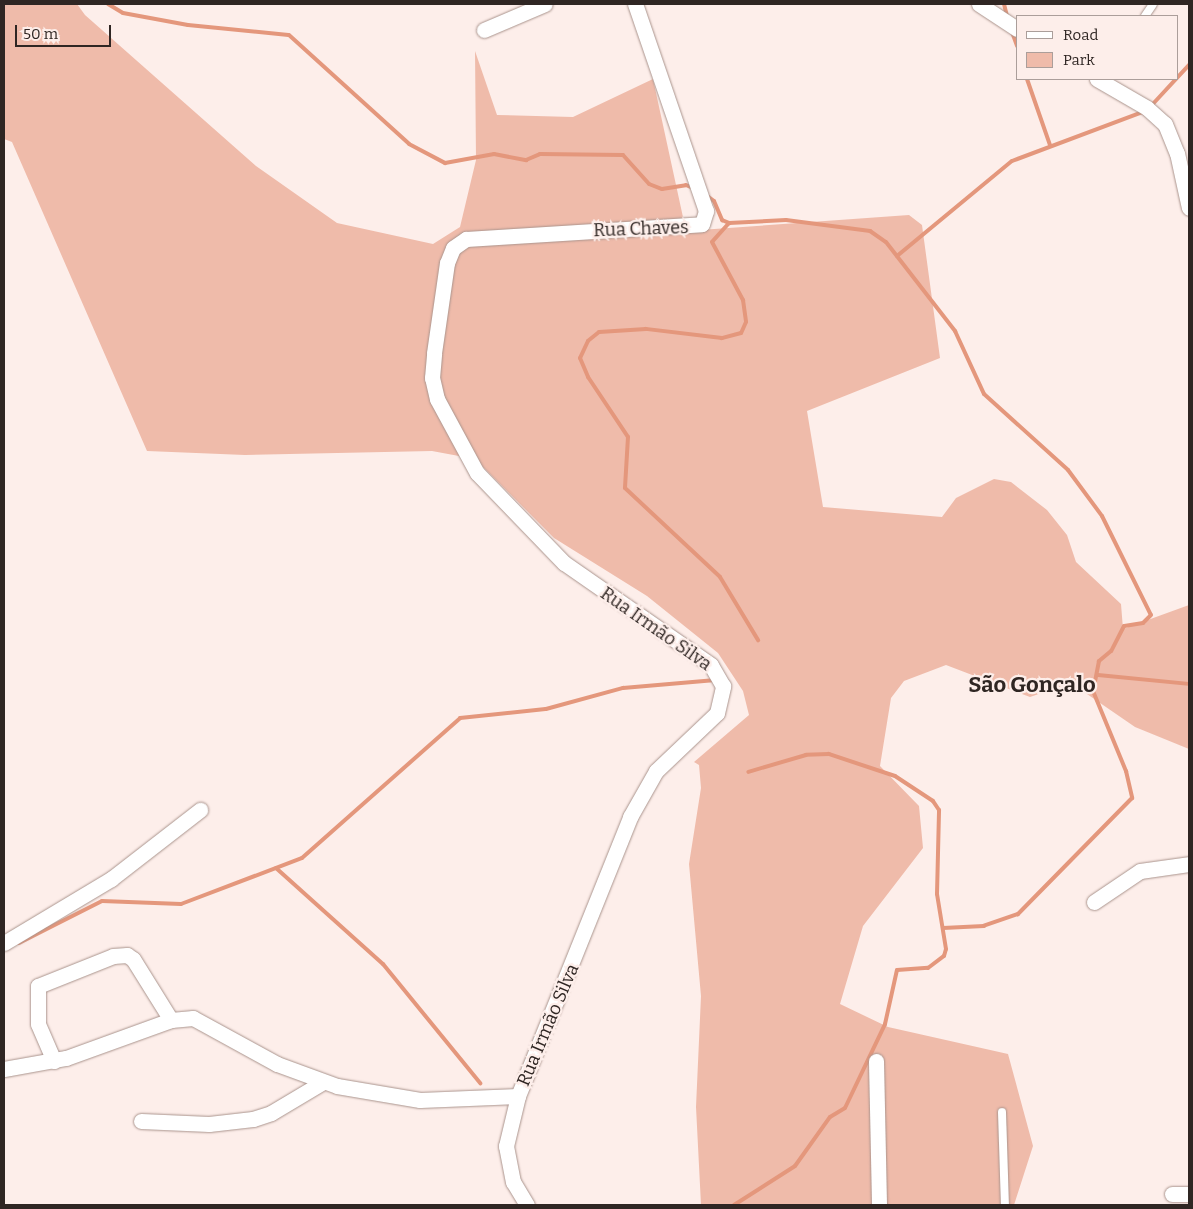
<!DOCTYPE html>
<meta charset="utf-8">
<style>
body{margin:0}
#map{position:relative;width:1193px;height:1209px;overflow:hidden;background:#fdeeea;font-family:Bitter,serif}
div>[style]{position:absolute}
.green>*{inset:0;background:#efbbaa}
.stream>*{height:4px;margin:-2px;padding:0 2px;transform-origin:2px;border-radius:2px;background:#e4977c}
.roads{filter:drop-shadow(0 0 1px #aa948d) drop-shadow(0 0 1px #aa948d)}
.lane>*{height:8px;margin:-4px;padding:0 4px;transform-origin:4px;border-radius:4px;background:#fff}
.street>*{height:15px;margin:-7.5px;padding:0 7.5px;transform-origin:7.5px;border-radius:7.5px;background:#fff}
span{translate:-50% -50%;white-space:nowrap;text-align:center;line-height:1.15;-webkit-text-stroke:4.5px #fdeeea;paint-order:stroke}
.street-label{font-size:18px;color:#2f2623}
.district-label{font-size:22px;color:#2f2623;font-weight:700}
.frame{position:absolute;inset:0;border:5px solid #2f2623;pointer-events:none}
.legend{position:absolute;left:1016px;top:15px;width:162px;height:65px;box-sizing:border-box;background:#fdeeea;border:1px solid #ab9e9a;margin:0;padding:6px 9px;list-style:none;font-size:15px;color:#2f2623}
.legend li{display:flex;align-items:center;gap:10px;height:25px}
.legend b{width:25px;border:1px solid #ab9e9a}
.scale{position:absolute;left:15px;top:25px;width:96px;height:22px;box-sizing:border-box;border:2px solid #2f2623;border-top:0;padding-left:6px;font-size:15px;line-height:18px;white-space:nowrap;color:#2f2623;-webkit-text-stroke:4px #fdeeea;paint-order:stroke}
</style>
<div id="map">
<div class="green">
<i style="clip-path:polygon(4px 4px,77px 4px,85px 15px,256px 166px,337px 223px,433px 244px,460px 227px,476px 160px,475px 51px,497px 115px,573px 117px,653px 79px,686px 231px,909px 215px,922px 225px,940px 358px,807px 411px,823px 507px,942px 517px,956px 498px,994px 479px,1011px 482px,1047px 510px,1067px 535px,1076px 562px,1121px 604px,1123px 629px,1189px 605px,1189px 749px,1135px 727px,1071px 683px,1030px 697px,946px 665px,904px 681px,891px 698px,880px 766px,919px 806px,923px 848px,863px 926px,840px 1004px,888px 1027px,1008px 1054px,1033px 1146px,1014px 1205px,701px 1205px,696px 1107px,701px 996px,689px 864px,701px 788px,699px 765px,694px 762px,749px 715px,743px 691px,718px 653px,647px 596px,554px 538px,475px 459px,432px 451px,245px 455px,147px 451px,12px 142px,4px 139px)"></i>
</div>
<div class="stream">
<i style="left:108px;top:4px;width:17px;rotate:31deg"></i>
<i style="left:123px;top:13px;width:66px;rotate:10.5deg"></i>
<i style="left:188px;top:25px;width:101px;rotate:5.7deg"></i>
<i style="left:289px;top:35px;width:162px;rotate:42.2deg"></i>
<i style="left:409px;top:144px;width:41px;rotate:27.8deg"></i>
<i style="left:445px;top:163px;width:50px;rotate:-10.4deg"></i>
<i style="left:494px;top:154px;width:33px;rotate:11deg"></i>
<i style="left:526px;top:160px;width:15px;rotate:-23deg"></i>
<i style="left:540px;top:154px;width:83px;rotate:0.7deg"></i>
<i style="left:623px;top:155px;width:39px;rotate:48deg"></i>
<i style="left:649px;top:184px;width:14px;rotate:21deg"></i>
<i style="left:662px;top:189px;width:24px;rotate:-9deg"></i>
<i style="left:686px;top:185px;width:8px;rotate:23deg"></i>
<i style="left:1004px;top:4px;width:12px;rotate:76deg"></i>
<i style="left:1012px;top:32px;width:15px;rotate:70deg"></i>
<i style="left:1027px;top:79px;width:70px;rotate:70.8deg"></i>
<i style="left:1151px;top:106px;width:56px;rotate:-47.2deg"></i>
<i style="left:706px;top:195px;width:10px;rotate:37deg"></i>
<i style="left:714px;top:201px;width:21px;rotate:67deg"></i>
<i style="left:722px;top:220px;width:8px;rotate:23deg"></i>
<i style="left:729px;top:223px;width:57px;rotate:-3deg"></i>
<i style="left:786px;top:220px;width:85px;rotate:7.5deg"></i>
<i style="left:870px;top:231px;width:19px;rotate:35deg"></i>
<i style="left:886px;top:242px;width:113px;rotate:52.2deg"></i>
<i style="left:955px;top:331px;width:69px;rotate:65.3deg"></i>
<i style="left:984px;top:394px;width:113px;rotate:42.1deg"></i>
<i style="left:1068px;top:470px;width:57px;rotate:53.5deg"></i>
<i style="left:1102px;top:516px;width:110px;rotate:63.7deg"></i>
<i style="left:1151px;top:615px;width:11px;rotate:135deg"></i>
<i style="left:1143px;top:623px;width:19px;rotate:171deg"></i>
<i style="left:1124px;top:626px;width:28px;rotate:117deg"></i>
<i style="left:1111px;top:651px;width:16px;rotate:140deg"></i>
<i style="left:1099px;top:661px;width:31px;rotate:101deg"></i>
<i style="left:1093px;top:691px;width:87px;rotate:67.6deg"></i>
<i style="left:1126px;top:771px;width:28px;rotate:77deg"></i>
<i style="left:1132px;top:798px;width:163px;rotate:134.5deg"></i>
<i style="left:1018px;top:914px;width:36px;rotate:161deg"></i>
<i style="left:984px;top:926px;width:41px;rotate:177.2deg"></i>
<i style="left:729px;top:223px;width:25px;rotate:132deg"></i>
<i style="left:712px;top:242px;width:66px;rotate:61.9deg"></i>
<i style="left:743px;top:300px;width:22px;rotate:82deg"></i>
<i style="left:746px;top:322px;width:12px;rotate:114deg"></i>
<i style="left:741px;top:333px;width:20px;rotate:165deg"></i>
<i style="left:722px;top:338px;width:77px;rotate:-173.2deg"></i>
<i style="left:646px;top:329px;width:47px;rotate:176.3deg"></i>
<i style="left:599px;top:332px;width:14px;rotate:141deg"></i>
<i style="left:588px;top:341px;width:19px;rotate:115deg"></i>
<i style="left:580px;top:358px;width:21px;rotate:67deg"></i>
<i style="left:588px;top:377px;width:72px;rotate:56.3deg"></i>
<i style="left:628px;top:437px;width:51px;rotate:93.4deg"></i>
<i style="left:625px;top:488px;width:130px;rotate:43.1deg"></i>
<i style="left:720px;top:577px;width:74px;rotate:58.9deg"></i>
<i style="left:897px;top:256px;width:149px;rotate:-39.6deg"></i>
<i style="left:1012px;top:161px;width:142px;rotate:-20.6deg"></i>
<i style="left:1098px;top:675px;width:91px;rotate:5.6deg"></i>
<i style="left:276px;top:868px;width:144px;rotate:41.9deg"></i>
<i style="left:383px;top:964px;width:154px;rotate:50.8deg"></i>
<i style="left:19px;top:943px;width:93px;rotate:-26.8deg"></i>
<i style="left:102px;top:901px;width:79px;rotate:2.2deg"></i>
<i style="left:181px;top:904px;width:129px;rotate:-20.8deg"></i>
<i style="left:302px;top:858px;width:211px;rotate:-41.5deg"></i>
<i style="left:460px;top:718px;width:86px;rotate:-6deg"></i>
<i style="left:546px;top:709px;width:80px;rotate:-15.3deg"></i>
<i style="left:623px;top:688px;width:93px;rotate:-4.9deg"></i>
<i style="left:734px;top:1205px;width:72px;rotate:-32.6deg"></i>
<i style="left:795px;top:1166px;width:60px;rotate:-54.5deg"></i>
<i style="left:830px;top:1117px;width:17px;rotate:-31deg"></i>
<i style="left:845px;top:1108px;width:93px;rotate:-64.5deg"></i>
<i style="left:885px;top:1024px;width:55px;rotate:-77.5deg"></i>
<i style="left:897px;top:970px;width:31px;rotate:-4deg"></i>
<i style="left:928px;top:968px;width:20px;rotate:-37deg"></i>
<i style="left:944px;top:956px;width:7px;rotate:-74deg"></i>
<i style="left:946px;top:949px;width:56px;rotate:-99.3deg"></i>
<i style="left:937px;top:894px;width:84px;rotate:-88.6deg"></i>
<i style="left:939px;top:810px;width:11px;rotate:-124deg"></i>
<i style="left:933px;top:801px;width:45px;rotate:-146.7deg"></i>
<i style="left:895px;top:776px;width:70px;rotate:-161.6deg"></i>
<i style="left:829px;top:754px;width:23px;rotate:178deg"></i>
<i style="left:806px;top:755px;width:60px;rotate:163.7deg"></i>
</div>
<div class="roads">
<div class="lane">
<i style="left:1145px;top:16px;width:14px;rotate:-56deg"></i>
<i style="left:1002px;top:1112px;width:93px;rotate:88.2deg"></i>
</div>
<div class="street">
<i style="left:979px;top:4px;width:45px;rotate:33.3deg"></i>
<i style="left:484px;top:30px;width:66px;rotate:-23.1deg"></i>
<i style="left:1097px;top:79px;width:58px;rotate:30.1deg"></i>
<i style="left:1147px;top:108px;width:24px;rotate:42deg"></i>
<i style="left:1165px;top:124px;width:31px;rotate:68deg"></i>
<i style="left:1177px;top:153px;width:56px;rotate:77.7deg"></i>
<i style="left:1094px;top:902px;width:55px;rotate:-34deg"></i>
<i style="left:1140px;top:871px;width:49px;rotate:-8.1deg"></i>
<i style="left:4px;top:943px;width:125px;rotate:-30.9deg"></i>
<i style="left:111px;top:879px;width:113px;rotate:-37.8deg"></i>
<i style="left:54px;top:1061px;width:40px;rotate:-113.4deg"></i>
<i style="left:38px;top:1024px;width:38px;rotate:-90deg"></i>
<i style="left:38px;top:986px;width:81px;rotate:-21.8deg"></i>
<i style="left:113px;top:956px;width:14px;rotate:-4deg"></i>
<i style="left:127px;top:955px;width:7px;rotate:34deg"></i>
<i style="left:133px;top:959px;width:72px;rotate:58.1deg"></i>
<i style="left:876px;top:1061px;width:144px;rotate:88.8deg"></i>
<i style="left:4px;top:1069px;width:63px;rotate:-10.1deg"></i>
<i style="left:66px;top:1058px;width:112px;rotate:-19.9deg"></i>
<i style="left:171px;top:1020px;width:22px;rotate:-5deg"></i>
<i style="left:193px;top:1018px;width:96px;rotate:28.7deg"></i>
<i style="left:277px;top:1064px;width:64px;rotate:20.1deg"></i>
<i style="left:337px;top:1086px;width:84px;rotate:9.6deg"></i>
<i style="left:420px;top:1100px;width:98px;rotate:-2.3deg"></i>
<i style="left:141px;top:1121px;width:68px;rotate:2.5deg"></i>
<i style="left:209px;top:1124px;width:44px;rotate:-6.5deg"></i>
<i style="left:253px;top:1119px;width:19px;rotate:-18deg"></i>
<i style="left:271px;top:1113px;width:61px;rotate:-30.8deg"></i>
<i style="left:1172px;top:1194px;width:17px"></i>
<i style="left:527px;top:1205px;width:27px;rotate:-121deg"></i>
<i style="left:513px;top:1182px;width:37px;rotate:-101deg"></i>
<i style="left:506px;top:1146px;width:51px;rotate:-76.5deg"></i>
<i style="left:518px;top:1096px;width:301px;rotate:-68.1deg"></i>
<i style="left:630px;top:817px;width:53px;rotate:-60.5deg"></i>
<i style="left:656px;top:771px;width:84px;rotate:-43.6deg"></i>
<i style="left:717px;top:713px;width:28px;rotate:-77deg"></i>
<i style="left:723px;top:686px;width:24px;rotate:-120deg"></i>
<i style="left:711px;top:665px;width:179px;rotate:-145.2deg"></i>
<i style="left:564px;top:563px;width:125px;rotate:-134deg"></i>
<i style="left:477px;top:473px;width:84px;rotate:-118.4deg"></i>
<i style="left:437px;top:399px;width:22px;rotate:-103deg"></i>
<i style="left:432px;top:378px;width:25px;rotate:-85deg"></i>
<i style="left:434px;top:353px;width:91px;rotate:-81.8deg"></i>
<i style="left:447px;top:263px;width:16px;rotate:-68deg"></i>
<i style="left:453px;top:248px;width:16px;rotate:-35deg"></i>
<i style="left:466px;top:239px;width:236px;rotate:-3.6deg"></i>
<i style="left:702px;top:224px;width:14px;rotate:-73deg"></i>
<i style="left:706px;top:211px;width:219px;rotate:-108.9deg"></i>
</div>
</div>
<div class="street-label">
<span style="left:641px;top:229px;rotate:-2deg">Rua Chaves</span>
<span style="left:656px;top:629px;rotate:35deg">Rua Irmão Silva</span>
<span style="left:548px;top:1025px;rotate:-67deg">Rua Irmão Silva</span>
</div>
<div class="district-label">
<span style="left:1032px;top:685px">São Gonçalo</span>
</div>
<div class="frame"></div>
<ul class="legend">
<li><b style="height:6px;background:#fff"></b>Road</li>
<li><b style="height:14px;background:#efbbaa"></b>Park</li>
</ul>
<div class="scale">50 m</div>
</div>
